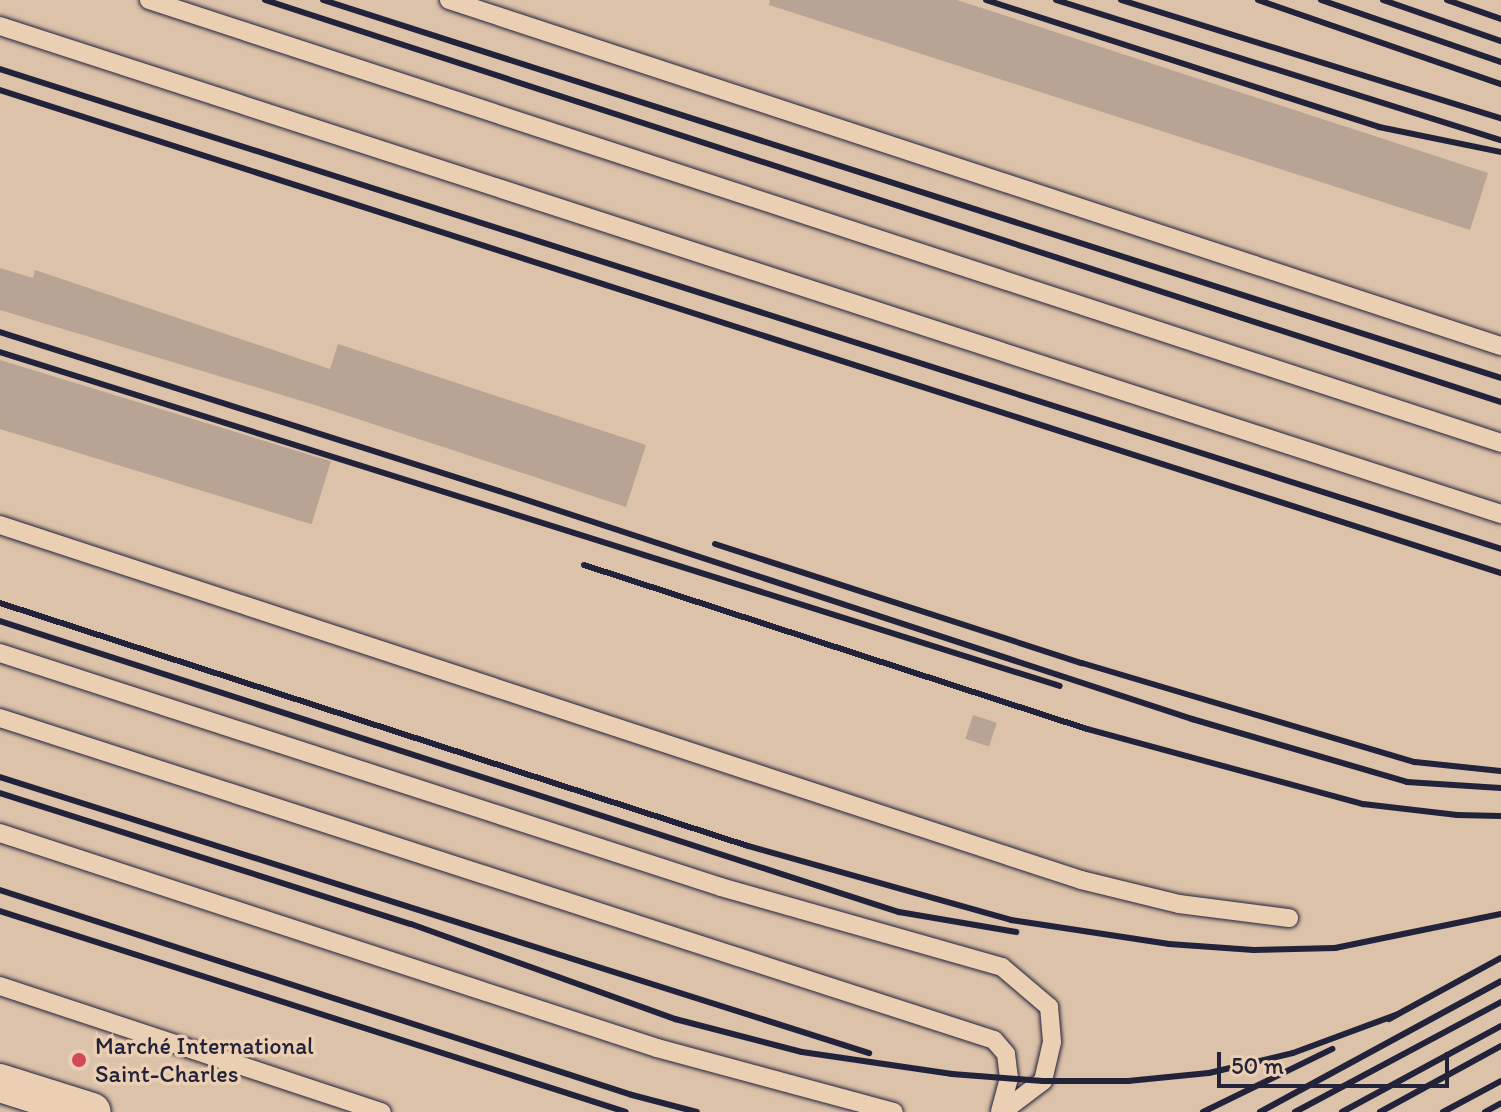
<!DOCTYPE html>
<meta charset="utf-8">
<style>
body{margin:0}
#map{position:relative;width:1501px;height:1112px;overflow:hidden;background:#eacfb2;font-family:Itim,sans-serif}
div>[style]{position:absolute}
.built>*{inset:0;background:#dbc2a9;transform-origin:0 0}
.building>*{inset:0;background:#b8a494;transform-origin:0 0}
.roads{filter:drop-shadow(0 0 2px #22223b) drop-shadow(0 0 2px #22223b)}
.service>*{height:18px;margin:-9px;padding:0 9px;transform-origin:9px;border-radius:9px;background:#eacfb2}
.minor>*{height:38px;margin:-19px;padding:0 19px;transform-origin:19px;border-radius:19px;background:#eacfb2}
.rail>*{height:6px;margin:-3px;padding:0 3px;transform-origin:3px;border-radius:3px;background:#22223b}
.dots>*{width:22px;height:22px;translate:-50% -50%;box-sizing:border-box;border:4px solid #eacfb2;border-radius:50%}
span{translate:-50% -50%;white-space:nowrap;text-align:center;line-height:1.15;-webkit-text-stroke:7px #eacfb2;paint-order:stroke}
.poi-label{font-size:24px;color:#22223b}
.left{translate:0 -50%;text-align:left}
.scale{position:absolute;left:1217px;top:1052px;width:232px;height:36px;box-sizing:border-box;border:4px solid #22223b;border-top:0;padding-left:10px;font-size:24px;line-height:28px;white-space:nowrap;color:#22223b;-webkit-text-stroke:6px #eacfb2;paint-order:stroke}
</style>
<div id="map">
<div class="built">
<i style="left:0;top:0;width:1501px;height:1112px"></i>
</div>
<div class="building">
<i style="clip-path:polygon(770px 0,957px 0,1488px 173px,1470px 230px,769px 5px)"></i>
<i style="clip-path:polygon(0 268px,33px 278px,35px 270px,330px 369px,338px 344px,646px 445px,626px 507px,315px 405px,0 310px)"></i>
<i style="left:0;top:360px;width:346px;height:66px;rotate:17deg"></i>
<i style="left:973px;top:715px;width:25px;height:25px;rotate:18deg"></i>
</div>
<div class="roads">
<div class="service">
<i style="left:149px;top:0;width:1423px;rotate:18.14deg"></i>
<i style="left:449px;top:0;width:1107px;rotate:18.21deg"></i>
<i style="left:0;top:26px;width:1578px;rotate:18.01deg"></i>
<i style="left:0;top:525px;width:1138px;rotate:18.18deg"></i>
<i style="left:1081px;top:880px;width:101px;rotate:13.8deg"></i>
<i style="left:1179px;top:904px;width:111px;rotate:7.3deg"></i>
<i style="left:0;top:653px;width:758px;rotate:17.98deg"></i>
<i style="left:721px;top:887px;width:292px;rotate:15.9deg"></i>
<i style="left:1002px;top:967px;width:62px;rotate:40.4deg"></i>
<i style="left:1049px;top:1007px;width:35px;rotate:85deg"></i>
<i style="left:1052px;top:1042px;width:40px;rotate:103deg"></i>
<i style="left:1043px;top:1081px;width:51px;rotate:142.9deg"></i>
<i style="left:0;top:718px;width:1045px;rotate:17.95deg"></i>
<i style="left:994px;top:1040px;width:18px;rotate:49deg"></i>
<i style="left:1006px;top:1054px;width:24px;rotate:83deg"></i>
<i style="left:1009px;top:1078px;width:35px;rotate:105deg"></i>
<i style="left:0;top:833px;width:691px;rotate:18.12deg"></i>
<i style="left:657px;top:1048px;width:245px;rotate:15.1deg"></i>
<i style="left:0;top:986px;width:402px;rotate:18.3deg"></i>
</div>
<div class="minor">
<i style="left:0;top:1083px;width:96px;rotate:17.5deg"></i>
</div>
</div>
<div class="rail">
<i style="left:265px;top:0;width:1300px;rotate:18.02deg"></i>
<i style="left:323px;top:0;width:1237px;rotate:17.79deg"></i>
<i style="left:986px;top:0;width:413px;rotate:17.9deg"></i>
<i style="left:1379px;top:127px;width:125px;rotate:11.6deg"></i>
<i style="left:1056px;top:0;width:467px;rotate:17.5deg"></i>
<i style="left:1121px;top:0;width:398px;rotate:17.3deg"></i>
<i style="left:1258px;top:0;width:257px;rotate:19.1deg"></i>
<i style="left:1321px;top:0;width:190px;rotate:19deg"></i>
<i style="left:1383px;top:0;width:125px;rotate:19.2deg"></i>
<i style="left:1447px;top:0;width:57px;rotate:19.4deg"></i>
<i style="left:0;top:69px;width:1576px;rotate:17.73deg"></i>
<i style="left:0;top:90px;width:1577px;rotate:17.84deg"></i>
<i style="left:0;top:332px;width:524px;rotate:17.67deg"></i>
<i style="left:499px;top:491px;width:730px;rotate:18.21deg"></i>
<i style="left:1192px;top:719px;width:224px;rotate:16.3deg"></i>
<i style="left:1407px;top:782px;width:94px;rotate:3.7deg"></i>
<i style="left:0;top:352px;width:1111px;rotate:17.49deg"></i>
<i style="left:715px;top:544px;width:386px;rotate:18deg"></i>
<i style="left:1082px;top:663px;width:347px;rotate:16.6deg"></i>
<i style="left:1415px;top:762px;width:86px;rotate:6deg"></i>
<i style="left:584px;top:565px;width:529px;rotate:18.06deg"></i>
<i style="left:1087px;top:729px;width:286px;rotate:15.2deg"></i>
<i style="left:1363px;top:804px;width:95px;rotate:6.7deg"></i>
<i style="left:1457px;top:815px;width:44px;rotate:1.3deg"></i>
<i style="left:0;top:603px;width:786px;rotate:18deg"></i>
<i style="left:748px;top:846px;width:273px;rotate:15.7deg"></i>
<i style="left:1011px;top:920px;width:160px;rotate:8.6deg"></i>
<i style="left:1169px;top:944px;width:85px;rotate:4deg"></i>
<i style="left:1254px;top:950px;width:81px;rotate:-1.4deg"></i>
<i style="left:1335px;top:948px;width:169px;rotate:-11.6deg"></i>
<i style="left:0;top:621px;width:945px;rotate:17.94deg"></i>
<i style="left:899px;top:912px;width:119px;rotate:9.7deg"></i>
<i style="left:0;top:777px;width:912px;rotate:17.62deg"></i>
<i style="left:0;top:793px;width:431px;rotate:17.7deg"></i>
<i style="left:411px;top:924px;width:281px;rotate:19.8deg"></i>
<i style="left:675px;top:1019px;width:131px;rotate:14.6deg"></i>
<i style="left:802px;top:1052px;width:152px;rotate:8.3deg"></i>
<i style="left:952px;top:1074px;width:91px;rotate:4.4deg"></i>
<i style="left:1043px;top:1081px;width:85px"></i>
<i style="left:1128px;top:1081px;width:81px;rotate:-5.6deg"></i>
<i style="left:1209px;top:1073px;width:86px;rotate:-13.4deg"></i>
<i style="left:1293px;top:1053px;width:110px;rotate:-20.3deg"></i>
<i style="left:0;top:890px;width:664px;rotate:17.97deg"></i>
<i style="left:632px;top:1095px;width:67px;rotate:14.7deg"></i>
<i style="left:0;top:911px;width:657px;rotate:17.8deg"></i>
<i style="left:1389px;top:1019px;width:128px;rotate:-28.6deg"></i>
<i style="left:1203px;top:1112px;width:144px;rotate:-26deg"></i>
<i style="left:1260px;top:1112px;width:274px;rotate:-28.5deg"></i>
<i style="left:1295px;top:1112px;width:234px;rotate:-28.1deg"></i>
<i style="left:1342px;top:1112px;width:181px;rotate:-28.4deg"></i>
<i style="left:1380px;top:1112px;width:138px;rotate:-28.6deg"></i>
<i style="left:1443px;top:1112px;width:66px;rotate:-28.1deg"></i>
<i style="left:1485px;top:1112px;width:18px;rotate:-29deg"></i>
</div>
<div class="dots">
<i style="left:79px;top:1060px;background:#d1495b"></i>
</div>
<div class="poi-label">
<span class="left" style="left:95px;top:1060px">Marché International<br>Saint-Charles</span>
</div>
<div class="scale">50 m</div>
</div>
